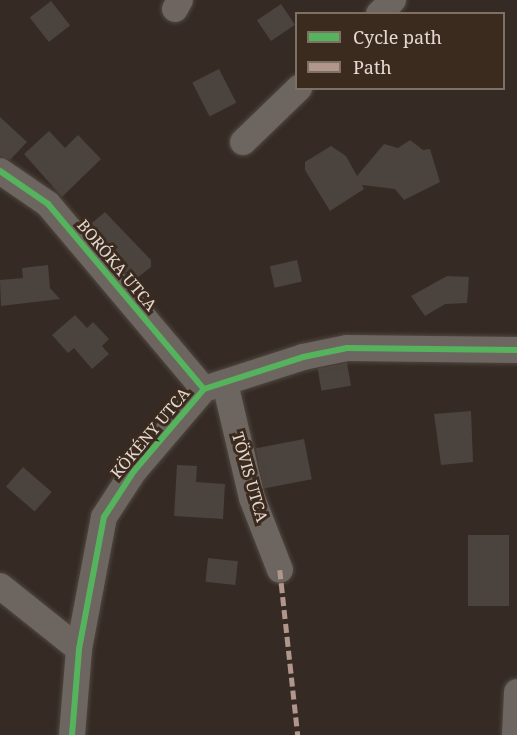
<!DOCTYPE html>
<meta charset="utf-8">
<style>
body{margin:0}
#map{position:relative;width:517px;height:735px;overflow:hidden;background:#352b24;font-family:"Noto Serif",serif}
div>[style]{position:absolute}
.building>*{inset:0;background:#4b433d;transform-origin:0 0}
.roads{filter:drop-shadow(0 0 2px #504741) drop-shadow(0 0 2px #504741)}
.street>*{height:26px;margin:-13px;padding:0 13px;transform-origin:13px;border-radius:13px;background:#6d6660}
.quiet>*{height:4.5px;margin-top:-2.25px;transform-origin:0;background:repeating-linear-gradient(90deg,#b2968c 0 9px,transparent 0 13.5px)}
.cycleway>*{height:6px;margin:-3px;padding:0 3px;transform-origin:3px;border-radius:3px;background:#56b35d}
span{translate:-50% -50%;white-space:nowrap;text-align:center;line-height:1.15;-webkit-text-stroke:6px #3b2a1e;paint-order:stroke}
.street-label{font-size:16px;color:#e4d8d1}
.legend{position:absolute;left:295px;top:12px;width:210px;height:78px;box-sizing:border-box;background:#3b2a1e;border:2px solid #7f7066;margin:0;padding:8px 10px;list-style:none;font-size:18px;color:#e4d8d1}
.legend li{display:flex;align-items:center;gap:12px;height:30px}
.legend b{width:30px;border:2px solid #7f7066}
</style>
<div id="map">
<div class="building">
<i style="left:51px;top:1px;width:31px;height:27px;rotate:52deg"></i>
<i style="left:281px;top:4px;width:25px;height:29px;rotate:56deg"></i>
<i style="left:219px;top:69px;width:38px;height:30px;rotate:63deg"></i>
<i style="clip-path:polygon(0 117px,27px 142px,10px 160px,0 156px)"></i>
<i style="clip-path:polygon(49px 131px,65px 148px,78px 135px,101px 159px,62px 197px,24px 154px)"></i>
<i style="clip-path:polygon(410px 140px,423px 150px,430px 149px,440px 182px,404px 200px,395px 189px,362px 185px,364px 189px,330px 211px,305px 170px,305px 162px,331px 146px,346px 156px,357px 176px,384px 144px,398px 148px)"></i>
<i style="clip-path:polygon(105px 212px,151px 260px,151px 267px,133px 281px,87px 227px)"></i>
<i style="left:297px;top:260px;width:22px;height:28px;rotate:77deg"></i>
<i style="clip-path:polygon(48px 265px,50px 288px,60px 299px,1px 306px,0 280px,23px 278px,22px 268px)"></i>
<i style="clip-path:polygon(447px 276px,469px 277px,467px 303px,445px 304px,425px 316px,411px 296px)"></i>
<i style="clip-path:polygon(75px 315px,87px 328px,93px 322px,109px 339px,102px 346px,109px 354px,92px 369px,74px 348px,68px 353px,52px 335px)"></i>
<i style="left:347px;top:363px;width:23px;height:30px;rotate:80deg"></i>
<i style="clip-path:polygon(471px 411px,473px 462px,441px 465px,434px 414px)"></i>
<i style="left:304px;top:439px;width:41px;height:49px;rotate:79deg"></i>
<i style="clip-path:polygon(177px 465px,197px 466px,196px 482px,225px 484px,223px 519px,174px 516px)"></i>
<i style="left:23px;top:467px;width:38px;height:26px;rotate:41deg"></i>
<i style="left:468px;top:535px;width:41px;height:71px"></i>
<i style="left:208px;top:558px;width:30px;height:24px;rotate:6deg"></i>
</div>
<div class="roads">
<div class="street">
<i style="left:175px;top:9px;width:10px;rotate:-61deg"></i>
<i style="left:379px;top:14px;width:20px;rotate:-45deg"></i>
<i style="left:243px;top:142px;width:78px;rotate:-44deg"></i>
<i style="left:0;top:171px;width:58px;rotate:34.5deg"></i>
<i style="left:48px;top:204px;width:242px;rotate:49.9deg"></i>
<i style="left:225px;top:383px;width:118px;rotate:76.8deg"></i>
<i style="left:252px;top:498px;width:77px;rotate:68.7deg"></i>
<i style="left:0;top:586px;width:101px;rotate:38.6deg"></i>
<i style="left:72px;top:735px;width:86px;rotate:-85.3deg"></i>
<i style="left:79px;top:649px;width:134px;rotate:-79.3deg"></i>
<i style="left:104px;top:517px;width:55px;rotate:-56.9deg"></i>
<i style="left:134px;top:471px;width:108px;rotate:-49.5deg"></i>
<i style="left:204px;top:389px;width:104px;rotate:-17.9deg"></i>
<i style="left:303px;top:357px;width:45px;rotate:-11.6deg"></i>
<i style="left:347px;top:348px;width:170px;rotate:0.7deg"></i>
<i style="left:515px;top:735px;width:43px;rotate:-87.3deg"></i>
</div>
</div>
<div class="quiet">
<i style="left:280px;top:570px;width:166px;rotate:83.8deg"></i>
</div>
<div class="cycleway">
<i style="left:0;top:171px;width:58px;rotate:34.5deg"></i>
<i style="left:48px;top:204px;width:242px;rotate:49.9deg"></i>
<i style="left:72px;top:735px;width:86px;rotate:-85.3deg"></i>
<i style="left:79px;top:649px;width:134px;rotate:-79.3deg"></i>
<i style="left:104px;top:517px;width:55px;rotate:-56.9deg"></i>
<i style="left:134px;top:471px;width:108px;rotate:-49.5deg"></i>
<i style="left:204px;top:389px;width:104px;rotate:-17.9deg"></i>
<i style="left:303px;top:357px;width:45px;rotate:-11.6deg"></i>
<i style="left:347px;top:348px;width:170px;rotate:0.7deg"></i>
</div>
<div class="street-label">
<span style="left:117px;top:265px;rotate:50deg">BORÓKA UTCA</span>
<span style="left:150px;top:433px;rotate:-50deg">KÖKÉNY UTCA</span>
<span style="left:250px;top:477px;rotate:74deg">TÖVIS UTCA</span>
</div>
<ul class="legend">
<li><b style="height:8px;background:#56b35d"></b>Cycle path</li>
<li><b style="height:8px;background:#b2968c"></b>Path</li>
</ul>
</div>
